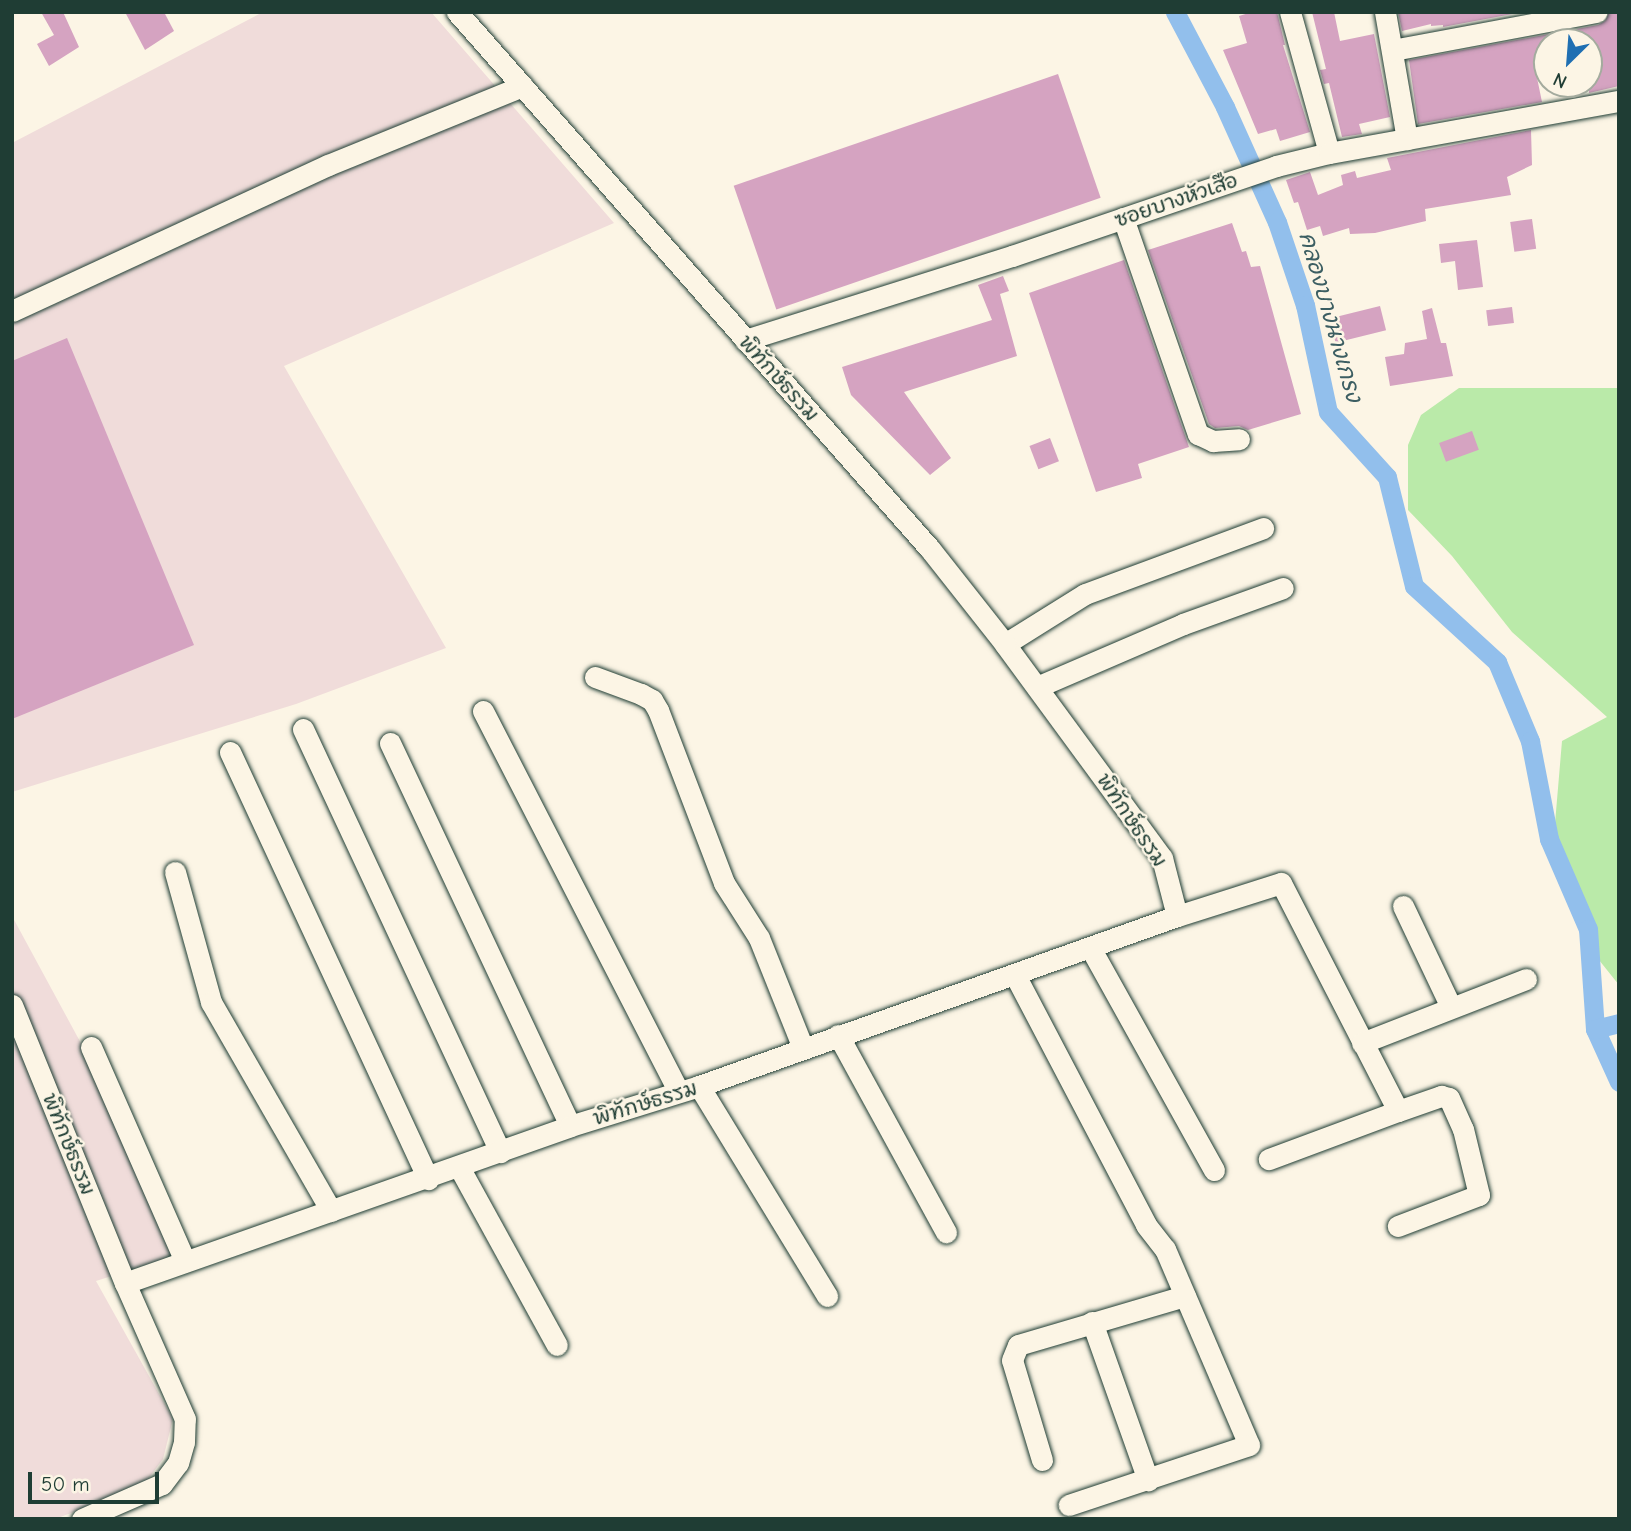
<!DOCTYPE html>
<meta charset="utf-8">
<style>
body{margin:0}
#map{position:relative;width:1631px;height:1531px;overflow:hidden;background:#fcf5e5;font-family:"Comic Neue","Playpen Sans Thai",sans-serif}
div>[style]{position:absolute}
.built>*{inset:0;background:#f0dcda}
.green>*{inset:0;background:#baeaa9}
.canal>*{height:19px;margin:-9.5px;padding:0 9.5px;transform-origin:9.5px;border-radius:9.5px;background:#92bfec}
.building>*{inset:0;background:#d5a3c1;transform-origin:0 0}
.roads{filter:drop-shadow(0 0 2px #1f3d34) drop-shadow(0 0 2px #1f3d34)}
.street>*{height:21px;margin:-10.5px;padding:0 10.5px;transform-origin:10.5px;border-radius:10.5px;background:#fcf5e5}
span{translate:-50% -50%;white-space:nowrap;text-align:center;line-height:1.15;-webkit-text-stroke:5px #fcf5e5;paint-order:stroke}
.street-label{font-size:21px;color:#1f3d34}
.water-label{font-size:23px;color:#3c5e62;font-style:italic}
.frame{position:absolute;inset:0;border:14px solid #1f3d34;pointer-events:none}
.north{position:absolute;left:1533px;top:28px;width:70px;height:70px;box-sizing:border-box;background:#fcf5e5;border:2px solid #a4ab9e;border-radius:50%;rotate:205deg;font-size:19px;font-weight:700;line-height:28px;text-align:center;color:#1f3d34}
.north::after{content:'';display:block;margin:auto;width:24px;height:32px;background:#1f6fb2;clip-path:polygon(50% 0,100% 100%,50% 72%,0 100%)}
.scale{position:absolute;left:28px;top:1472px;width:131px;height:32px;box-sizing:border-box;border:4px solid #1f3d34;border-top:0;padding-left:9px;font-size:21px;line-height:24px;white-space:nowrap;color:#1f3d34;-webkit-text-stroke:5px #fcf5e5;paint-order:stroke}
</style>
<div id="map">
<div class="built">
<i style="clip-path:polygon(263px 12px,431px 12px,614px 223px,284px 366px,446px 648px,296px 704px,12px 792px,12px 143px)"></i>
<i style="clip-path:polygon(12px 916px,193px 1250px,96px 1281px,173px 1419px,163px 1459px,143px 1486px,55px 1519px,12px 1519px)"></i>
</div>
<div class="green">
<i style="clip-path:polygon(1459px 388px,1619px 388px,1619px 985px,1599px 960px,1569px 905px,1553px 847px,1562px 741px,1607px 717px,1512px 632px,1452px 556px,1408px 510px,1408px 445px,1421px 415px)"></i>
</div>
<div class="canal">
<i style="left:1175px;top:12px;width:107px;rotate:62.2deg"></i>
<i style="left:1225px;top:107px;width:126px;rotate:65.7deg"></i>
<i style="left:1277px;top:222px;width:88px;rotate:71.4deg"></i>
<i style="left:1305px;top:305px;width:109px;rotate:77.9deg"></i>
<i style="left:1328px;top:412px;width:88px;rotate:47.8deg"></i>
<i style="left:1387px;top:477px;width:112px;rotate:76.1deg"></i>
<i style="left:1414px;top:586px;width:113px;rotate:42.5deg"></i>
<i style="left:1497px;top:662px;width:86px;rotate:67.3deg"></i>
<i style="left:1530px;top:741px;width:100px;rotate:79deg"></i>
<i style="left:1549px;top:839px;width:98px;rotate:66.6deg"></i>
<i style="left:1588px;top:929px;width:100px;rotate:86deg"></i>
<i style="left:1595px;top:1029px;width:58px;rotate:65.6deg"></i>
<i style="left:1595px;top:1029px;width:25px;rotate:-14deg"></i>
</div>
<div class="building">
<i style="clip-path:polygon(41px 12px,63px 12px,79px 47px,49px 66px,37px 44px,54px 35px)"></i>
<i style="clip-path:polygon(125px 12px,164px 12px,174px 31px,145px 50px)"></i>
<i style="clip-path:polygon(1252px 12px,1277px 12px,1285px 45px,1283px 45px,1310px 132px,1280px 141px,1276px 129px,1258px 134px,1223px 50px,1247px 43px,1239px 16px)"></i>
<i style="clip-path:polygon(1312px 12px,1334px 12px,1340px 41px,1374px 34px,1390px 117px,1359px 124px,1362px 134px,1342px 137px,1329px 83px,1324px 84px,1320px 70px,1326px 69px)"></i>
<i style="clip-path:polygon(1398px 12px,1523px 12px,1443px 27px,1443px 25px,1431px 26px,1431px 24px,1402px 31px)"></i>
<i style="clip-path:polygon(1609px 12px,1619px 12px,1619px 86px,1589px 93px,1589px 42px,1547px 42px,1547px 66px,1535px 68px,1542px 102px,1418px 124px,1409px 60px,1598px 25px,1605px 21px)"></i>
<i style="left:1058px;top:74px;width:131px;height:343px;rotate:71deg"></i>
<i style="clip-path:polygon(1531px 130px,1532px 165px,1507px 177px,1511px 195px,1425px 209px,1426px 221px,1375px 233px,1350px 234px,1349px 228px,1323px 236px,1320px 226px,1307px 230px,1298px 202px,1294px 203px,1286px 180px,1310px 172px,1318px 195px,1343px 185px,1341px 175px,1355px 171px,1357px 178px,1391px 170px,1387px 158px)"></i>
<i style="left:1532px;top:219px;width:30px;height:22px;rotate:82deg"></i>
<i style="clip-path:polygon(1232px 223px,1242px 252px,1246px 251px,1251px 267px,1260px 266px,1301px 414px,1248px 430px,1239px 426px,1215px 428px,1209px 424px,1148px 250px)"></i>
<i style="clip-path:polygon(1477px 240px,1483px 287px,1458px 290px,1455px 261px,1441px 263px,1439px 244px)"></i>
<i style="clip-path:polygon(1124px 260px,1189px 447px,1138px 464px,1142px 478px,1096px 492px,1029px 293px)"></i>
<i style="clip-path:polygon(1003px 276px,1009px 291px,1000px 294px,1017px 356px,904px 392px,951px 458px,930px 475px,851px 395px,842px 367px,992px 320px,978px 285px)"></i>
<i style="left:1380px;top:306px;width:25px;height:52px;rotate:76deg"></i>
<i style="left:1512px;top:307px;width:16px;height:26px;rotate:83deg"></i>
<i style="clip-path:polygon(1432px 308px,1441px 343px,1446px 343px,1453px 376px,1390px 386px,1385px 357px,1404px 354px,1405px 343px,1427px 339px,1422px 311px)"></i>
<i style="clip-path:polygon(67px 338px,194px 645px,12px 719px,12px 361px)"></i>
<i style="left:1472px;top:431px;width:20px;height:35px;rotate:70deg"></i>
<i style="left:1050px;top:438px;width:25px;height:22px;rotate:69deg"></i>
</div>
<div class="roads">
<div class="street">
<i style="left:1290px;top:12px;width:146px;rotate:74.5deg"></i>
<i style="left:1385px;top:12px;width:129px;rotate:80.2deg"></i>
<i style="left:1393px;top:50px;width:207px;rotate:-10.6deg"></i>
<i style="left:1123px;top:218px;width:229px;rotate:70.9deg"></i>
<i style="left:1198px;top:434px;width:17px;rotate:25deg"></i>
<i style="left:1213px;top:441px;width:26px;rotate:-4deg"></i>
<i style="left:12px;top:311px;width:348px;rotate:-24.8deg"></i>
<i style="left:328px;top:165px;width:210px;rotate:-22.1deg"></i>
<i style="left:745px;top:340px;width:280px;rotate:-17.5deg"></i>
<i style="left:1012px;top:256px;width:279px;rotate:-18.8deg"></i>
<i style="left:1276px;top:166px;width:55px;rotate:-13.8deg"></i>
<i style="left:1329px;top:153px;width:295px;rotate:-10.2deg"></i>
<i style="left:1005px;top:644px;width:94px;rotate:-32deg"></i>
<i style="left:1085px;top:594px;width:190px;rotate:-20.3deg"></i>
<i style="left:595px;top:677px;width:49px;rotate:20.3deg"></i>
<i style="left:641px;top:694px;width:13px;rotate:29deg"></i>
<i style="left:652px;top:700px;width:12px;rotate:59deg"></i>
<i style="left:658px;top:710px;width:185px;rotate:69.1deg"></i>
<i style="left:724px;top:883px;width:65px;rotate:57.5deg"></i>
<i style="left:759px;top:938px;width:118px;rotate:68.2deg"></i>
<i style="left:1037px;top:687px;width:159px;rotate:-23.3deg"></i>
<i style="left:1183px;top:624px;width:106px;rotate:-19.8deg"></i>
<i style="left:483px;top:711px;width:427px;rotate:62.8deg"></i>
<i style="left:303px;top:729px;width:467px;rotate:65deg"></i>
<i style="left:390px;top:743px;width:423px;rotate:64.8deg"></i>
<i style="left:230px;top:752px;width:471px;rotate:65.1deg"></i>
<i style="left:175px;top:872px;width:135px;rotate:74.5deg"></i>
<i style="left:211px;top:1002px;width:241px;rotate:60.1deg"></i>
<i style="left:1403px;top:906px;width:112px;rotate:64.6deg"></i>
<i style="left:1177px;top:916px;width:109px;rotate:-17.6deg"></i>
<i style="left:1281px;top:883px;width:256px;rotate:62.8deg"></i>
<i style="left:1398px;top:1111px;width:138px;rotate:159.6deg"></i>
<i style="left:1091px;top:949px;width:253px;rotate:60.9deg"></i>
<i style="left:1015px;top:975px;width:282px;rotate:62.3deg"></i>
<i style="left:1146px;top:1225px;width:31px;rotate:52deg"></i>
<i style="left:1165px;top:1249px;width:213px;rotate:66.8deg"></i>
<i style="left:1249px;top:1445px;width:190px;rotate:161.6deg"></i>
<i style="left:12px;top:1005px;width:300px;rotate:67.9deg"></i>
<i style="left:838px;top:1035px;width:225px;rotate:61.3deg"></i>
<i style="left:1362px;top:1043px;width:176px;rotate:-21.3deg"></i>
<i style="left:91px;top:1047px;width:234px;rotate:66.3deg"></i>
<i style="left:699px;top:1086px;width:246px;rotate:58.6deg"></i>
<i style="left:1398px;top:1111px;width:46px;rotate:-19.2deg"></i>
<i style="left:1441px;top:1096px;width:8px;rotate:14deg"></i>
<i style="left:1449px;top:1098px;width:34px;rotate:66deg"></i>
<i style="left:1463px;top:1129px;width:68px;rotate:76.4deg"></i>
<i style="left:1479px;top:1195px;width:87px;rotate:159.1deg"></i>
<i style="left:459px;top:1167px;width:203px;rotate:61.2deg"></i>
<i style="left:1092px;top:1322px;width:168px;rotate:70.5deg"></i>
<i style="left:1042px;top:1460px;width:104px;rotate:-106.7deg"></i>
<i style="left:1012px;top:1360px;width:16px;rotate:-68deg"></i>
<i style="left:1018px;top:1345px;width:174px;rotate:-16.4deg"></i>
<i style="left:82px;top:1519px;width:87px;rotate:-23.6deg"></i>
<i style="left:162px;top:1484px;width:26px;rotate:-53deg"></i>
<i style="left:178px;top:1463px;width:22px;rotate:-74deg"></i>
<i style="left:184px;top:1442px;width:23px;rotate:-88deg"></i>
<i style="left:185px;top:1419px;width:149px;rotate:-113.8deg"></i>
<i style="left:125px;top:1283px;width:472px;rotate:-19.4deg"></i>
<i style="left:570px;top:1126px;width:135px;rotate:-17.2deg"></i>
<i style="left:699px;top:1086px;width:507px;rotate:-19.58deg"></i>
<i style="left:1177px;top:916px;width:60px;rotate:-104.5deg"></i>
<i style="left:1162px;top:858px;width:265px;rotate:-126.3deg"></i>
<i style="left:1005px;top:644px;width:121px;rotate:-128.3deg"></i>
<i style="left:930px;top:549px;width:716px;rotate:-131.37deg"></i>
</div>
</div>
<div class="street-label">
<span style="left:1176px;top:200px;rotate:-19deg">ซอยบางหัวเสือ</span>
<span style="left:779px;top:378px;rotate:48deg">พิทักษ์ธรรม</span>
<span style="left:1132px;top:820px;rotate:56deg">พิทักษ์ธรรม</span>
<span style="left:645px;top:1103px;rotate:-17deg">พิทักษ์ธรรม</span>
<span style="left:69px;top:1144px;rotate:68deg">พิทักษ์ธรรม</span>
</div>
<div class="water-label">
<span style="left:1330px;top:317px;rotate:74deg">คลองบางนางเกรง</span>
</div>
<div class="frame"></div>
<div class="north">N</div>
<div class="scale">50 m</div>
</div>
